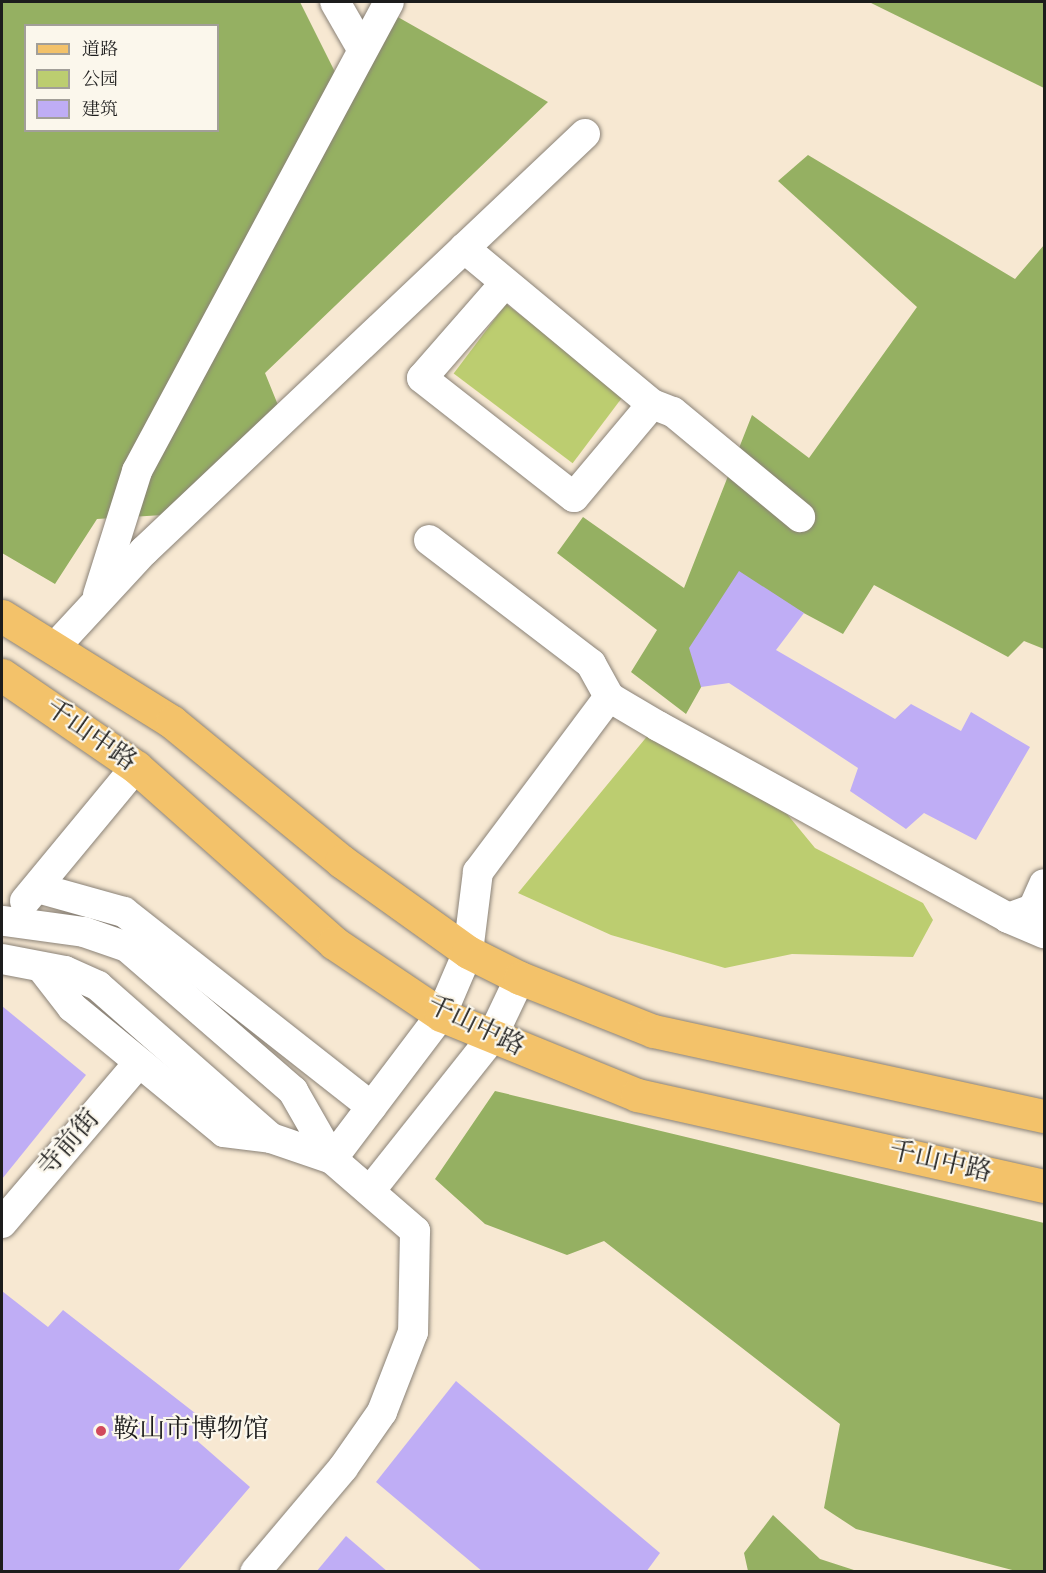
<!DOCTYPE html>
<meta charset="utf-8">
<style>
body{margin:0}
#map{position:relative;width:1046px;height:1573px;overflow:hidden;background:#f7e8d2;font-family:"Sorts Mill Goudy","Noto Serif SC",serif}
div>[style]{position:absolute}
.green>*{inset:0;background:#bccd70;transform-origin:0 0}
.forest>*{inset:0;background:#95b062}
.building>*{inset:0;background:#bfadf5}
.roads{filter:drop-shadow(0 0 2px #8a8277) drop-shadow(0 0 2px #8a8277)}
.minor>*{height:30px;margin:-15px;padding:0 15px;transform-origin:15px;border-radius:15px;background:#fff}
.major>*{height:33px;margin:-16.5px;padding:0 16.5px;transform-origin:16.5px;border-radius:16.5px;background:#f3c26a}
.dots>*{width:16px;height:16px;translate:-50% -50%;box-sizing:border-box;border:3px solid #fbf7ec;border-radius:50%}
span{translate:-50% -50%;white-space:nowrap;text-align:center;line-height:1.15;-webkit-text-stroke:4.5px #fbf7ec;paint-order:stroke}
.street-label{font-size:26px;color:#1c1c1c}
.poi-label{font-size:26px;color:#1c1c1c}
.left{translate:0 -50%;text-align:left}
.frame{position:absolute;inset:0;border:3px solid #1c1c1c;pointer-events:none}
.legend{position:absolute;left:24px;top:24px;width:195px;height:108px;box-sizing:border-box;background:#fbf7ec;border:2px solid #a29f99;margin:0;padding:8px 10px;list-style:none;font-size:18px;color:#1c1c1c}
.legend li{display:flex;align-items:center;gap:12px;height:30px}
.legend b{width:30px;border:2px solid #a29f99}
</style>
<div id="map">
<div class="green">
<i style="left:506px;top:304px;width:149px;height:87px;rotate:37deg"></i>
<i style="clip-path:polygon(649px 734px,787px 814px,815px 848px,923px 903px,933px 920px,913px 957px,792px 954px,725px 968px,611px 935px,518px 893px)"></i>
</div>
<div class="forest">
<i style="clip-path:polygon(evenodd,2px 2px,300px 2px,343px 88px,396px 16px,548px 102px,265px 373px,280px 410px,180px 514px,97px 519px,55px 584px,2px 553px,2px 2px,26px 26px,218px 26px,218px 130px,26px 130px,26px 26px)"></i>
<i style="clip-path:polygon(869px 2px,1044px 2px,1044px 88px)"></i>
<i style="clip-path:polygon(808px 155px,1015px 279px,1044px 245px,1044px 649px,1024px 641px,1008px 657px,874px 585px,843px 634px,757px 588px,686px 714px,631px 672px,657px 630px,557px 553px,583px 517px,684px 588px,752px 415px,809px 458px,917px 307px,778px 181px)"></i>
<i style="clip-path:polygon(495px 1091px,1044px 1223px,1044px 1571px,1016px 1571px,856px 1529px,824px 1508px,840px 1424px,604px 1241px,567px 1255px,485px 1224px,435px 1179px)"></i>
<i style="clip-path:polygon(773px 1515px,820px 1559px,857px 1571px,748px 1571px,744px 1553px)"></i>
</div>
<div class="building">
<i style="clip-path:polygon(739px 571px,804px 613px,776px 650px,895px 719px,911px 704px,961px 731px,971px 712px,1030px 747px,976px 840px,924px 813px,906px 829px,850px 791px,858px 768px,729px 683px,701px 687px,689px 648px)"></i>
<i style="clip-path:polygon(2px 1006px,86px 1075px,2px 1179px)"></i>
<i style="clip-path:polygon(2px 1291px,48px 1327px,63px 1310px,209px 1424px,194px 1438px,250px 1487px,177px 1572px,2px 1572px)"></i>
<i style="clip-path:polygon(456px 1381px,660px 1553px,646px 1572px,483px 1572px,376px 1482px)"></i>
<i style="clip-path:polygon(346px 1536px,388px 1572px,316px 1572px)"></i>
</div>
<div class="roads">
<div class="minor">
<i style="left:335px;top:2px;width:54px;rotate:60.1deg"></i>
<i style="left:464px;top:248px;width:244px;rotate:39.7deg"></i>
<i style="left:652px;top:404px;width:22px;rotate:21deg"></i>
<i style="left:673px;top:412px;width:165px;rotate:39.6deg"></i>
<i style="left:505px;top:283px;width:126px;rotate:131.1deg"></i>
<i style="left:422px;top:378px;width:193px;rotate:38.1deg"></i>
<i style="left:574px;top:497px;width:121px;rotate:-50deg"></i>
<i style="left:429px;top:540px;width:204px;rotate:37.4deg"></i>
<i style="left:591px;top:664px;width:38px;rotate:61deg"></i>
<i style="left:609px;top:697px;width:57px;rotate:30.6deg"></i>
<i style="left:658px;top:726px;width:399px;rotate:28.7deg"></i>
<i style="left:1008px;top:918px;width:27px;rotate:-20deg"></i>
<i style="left:1033px;top:909px;width:27px;rotate:-66deg"></i>
<i style="left:98px;top:595px;width:130px;rotate:-72.5deg"></i>
<i style="left:137px;top:471px;width:532px;rotate:-61.75deg"></i>
<i style="left:55px;top:647px;width:131px;rotate:-47.2deg"></i>
<i style="left:144px;top:551px;width:607px;rotate:-43.4deg"></i>
<i style="left:38px;top:888px;width:89px;rotate:15.6deg"></i>
<i style="left:124px;top:912px;width:315px;rotate:38.2deg"></i>
<i style="left:25px;top:901px;width:174px;rotate:-50.4deg"></i>
<i style="left:1008px;top:918px;width:39px;rotate:23deg"></i>
<i style="left:4px;top:921px;width:81px;rotate:7.8deg"></i>
<i style="left:84px;top:932px;width:46px;rotate:19.2deg"></i>
<i style="left:127px;top:947px;width:220px;rotate:40.9deg"></i>
<i style="left:293px;top:1091px;width:78px;rotate:60.2deg"></i>
<i style="left:332px;top:1159px;width:110px;rotate:40.9deg"></i>
<i style="left:415px;top:1231px;width:101px;rotate:91.1deg"></i>
<i style="left:413px;top:1332px;width:86px;rotate:111.2deg"></i>
<i style="left:382px;top:1412px;width:68px;rotate:124.9deg"></i>
<i style="left:343px;top:1468px;width:136px;rotate:130.2deg"></i>
<i style="left:2px;top:959px;width:64px;rotate:10.8deg"></i>
<i style="left:65px;top:971px;width:36px;rotate:24deg"></i>
<i style="left:98px;top:986px;width:230px;rotate:41.3deg"></i>
<i style="left:271px;top:1138px;width:65px;rotate:19deg"></i>
<i style="left:41px;top:967px;width:51px;rotate:52.2deg"></i>
<i style="left:72px;top:1007px;width:197px;rotate:39.4deg"></i>
<i style="left:224px;top:1132px;width:47px;rotate:7.3deg"></i>
<i style="left:332px;top:1159px;width:181px;rotate:-52.9deg"></i>
<i style="left:441px;top:1015px;width:69px;rotate:-66.8deg"></i>
<i style="left:468px;top:952px;width:81px;rotate:-82.9deg"></i>
<i style="left:478px;top:872px;width:219px;rotate:-53.2deg"></i>
<i style="left:370px;top:1191px;width:194px;rotate:-51.5deg"></i>
<i style="left:491px;top:1039px;width:68px;rotate:-64.6deg"></i>
<i style="left:2px;top:1223px;width:209px;rotate:-49.5deg"></i>
</div>
<div class="major">
<i style="left:2px;top:616px;width:200px;rotate:31.9deg"></i>
<i style="left:172px;top:722px;width:219px;rotate:39.4deg"></i>
<i style="left:341px;top:861px;width:156px;rotate:35.6deg"></i>
<i style="left:468px;top:952px;width:58px;rotate:26.6deg"></i>
<i style="left:520px;top:978px;width:143px;rotate:21.7deg"></i>
<i style="left:653px;top:1031px;width:400px;rotate:12.3deg"></i>
<i style="left:2px;top:675px;width:163px;rotate:34.5deg"></i>
<i style="left:136px;top:767px;width:265px;rotate:41.6deg"></i>
<i style="left:334px;top:943px;width:129px;rotate:33.9deg"></i>
<i style="left:441px;top:1015px;width:212px;rotate:22.2deg"></i>
<i style="left:637px;top:1095px;width:417px;rotate:12.6deg"></i>
</div>
</div>
<div class="dots">
<i style="left:101px;top:1431px;background:#d1495b"></i>
</div>
<div class="street-label">
<span style="left:90px;top:736px;rotate:35deg">千山中路</span>
<span style="left:475px;top:1027px;rotate:26deg">千山中路</span>
<span style="left:70px;top:1144px;rotate:-49deg">寺前街</span>
<span style="left:940px;top:1163px;rotate:13deg">千山中路</span>
</div>
<div class="poi-label">
<span class="left" style="left:113px;top:1431px">鞍山市博物馆</span>
</div>
<div class="frame"></div>
<ul class="legend">
<li><b style="height:8px;background:#f3c26a"></b>道路</li>
<li><b style="height:16px;background:#bccd70"></b>公园</li>
<li><b style="height:16px;background:#bfadf5"></b>建筑</li>
</ul>
</div>
